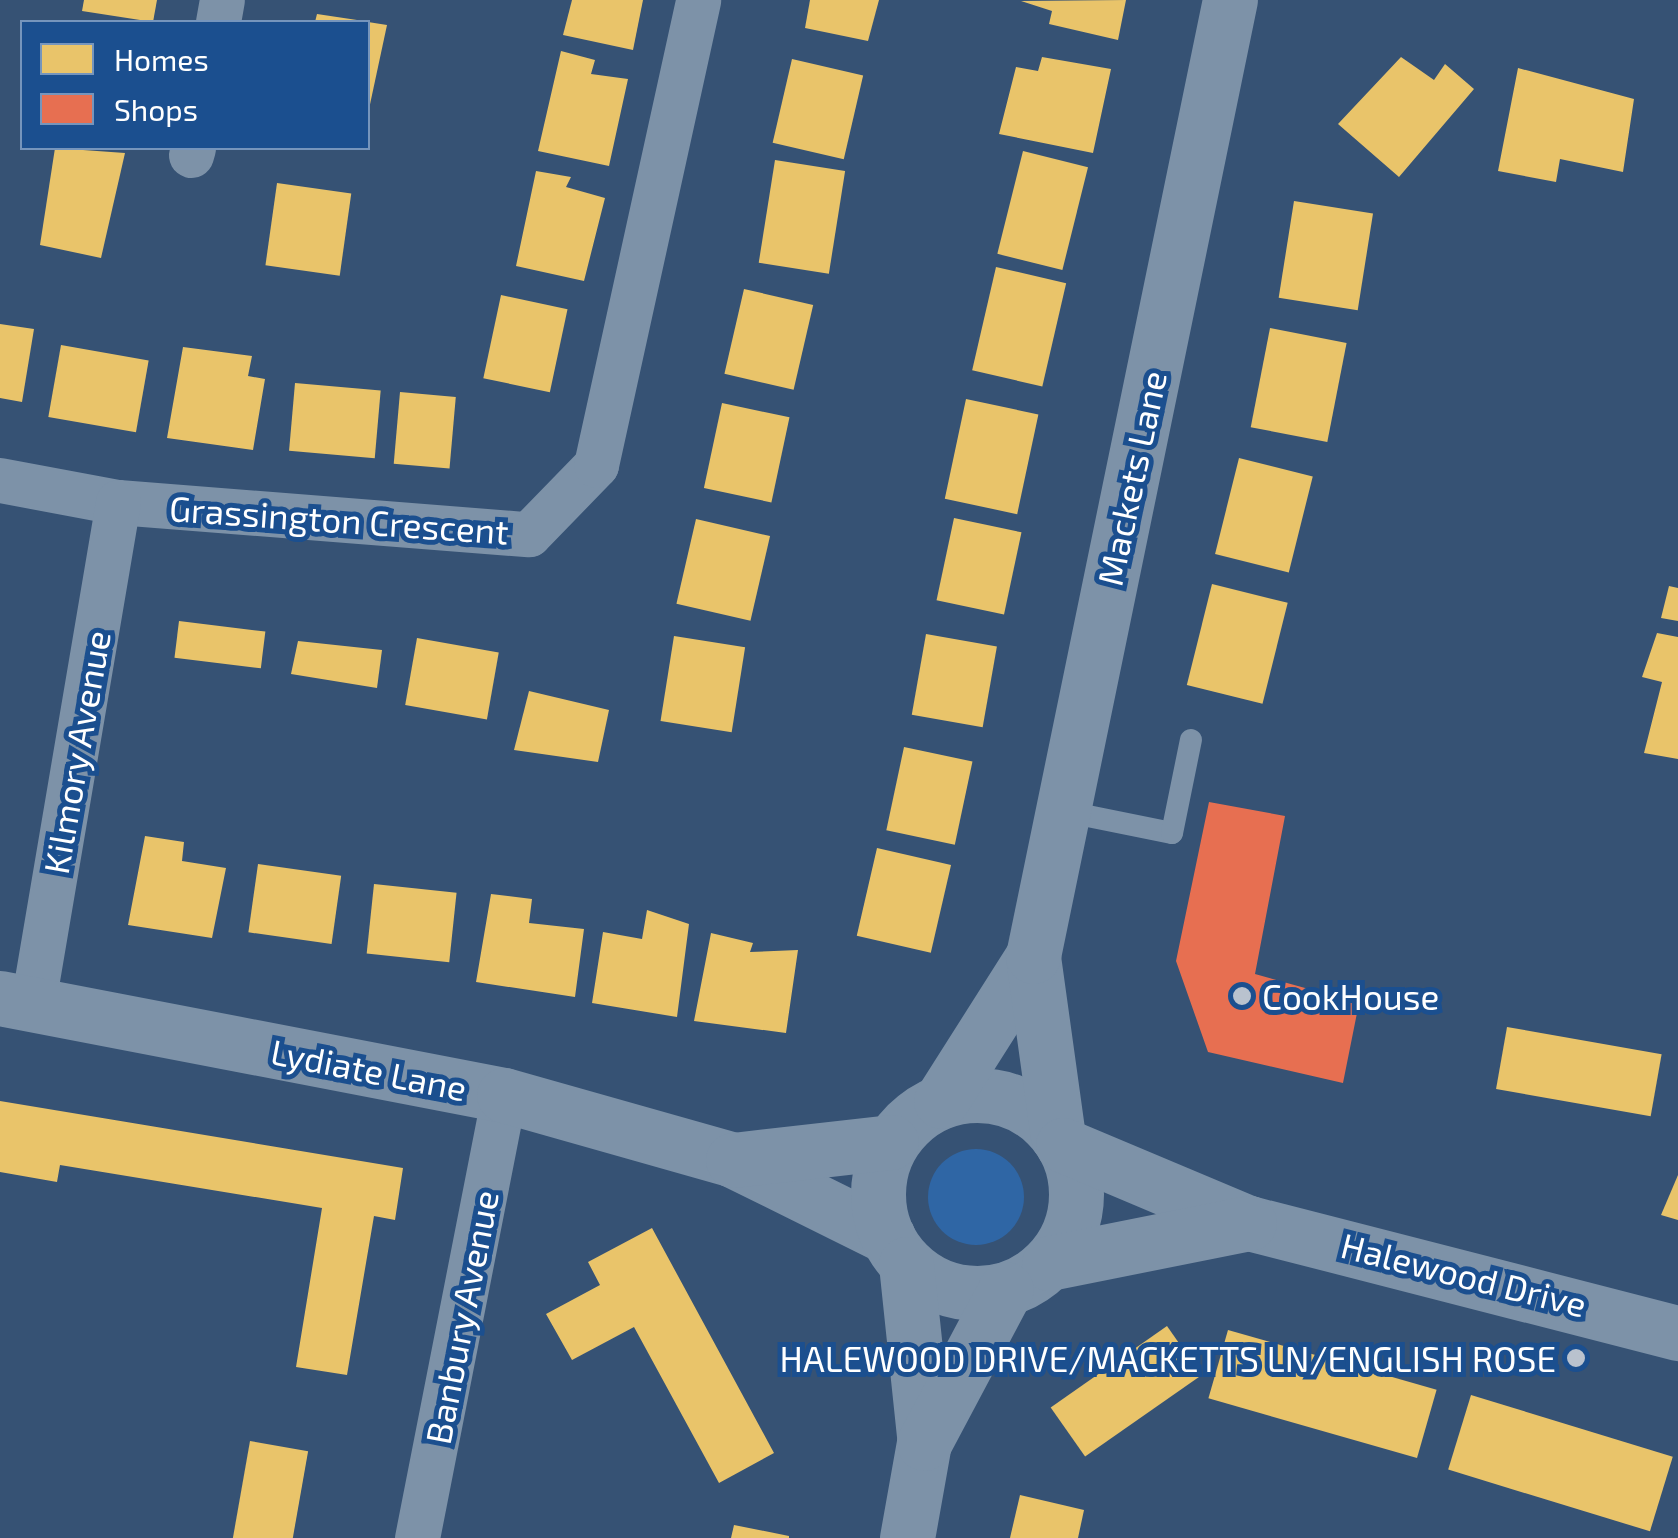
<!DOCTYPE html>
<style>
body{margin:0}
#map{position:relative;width:1678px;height:1538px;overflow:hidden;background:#365274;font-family:"Exo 2",sans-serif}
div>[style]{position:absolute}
.green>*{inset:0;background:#2f66a5}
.round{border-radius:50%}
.homes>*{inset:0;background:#e9c46a;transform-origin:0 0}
.shops>*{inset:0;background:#e76f51}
.service>*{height:22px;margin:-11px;padding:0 11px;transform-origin:11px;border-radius:11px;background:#7d92a8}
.minor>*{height:45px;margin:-22.5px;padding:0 22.5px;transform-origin:22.5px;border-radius:22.5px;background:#7d92a8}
.tertiary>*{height:55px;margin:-27.5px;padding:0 27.5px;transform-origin:27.5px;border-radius:27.5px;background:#7d92a8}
.tertiary>.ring{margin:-27.5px;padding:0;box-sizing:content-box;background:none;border:55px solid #7d92a8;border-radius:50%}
.dots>*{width:28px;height:28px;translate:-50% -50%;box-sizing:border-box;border:5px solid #1b4f8f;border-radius:50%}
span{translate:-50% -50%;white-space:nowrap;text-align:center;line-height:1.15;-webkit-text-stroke:10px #1b4f8f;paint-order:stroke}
.street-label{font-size:35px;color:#fff}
.poi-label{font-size:35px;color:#fff}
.left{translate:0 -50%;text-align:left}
.right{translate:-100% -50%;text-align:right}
.legend{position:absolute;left:20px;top:20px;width:350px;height:130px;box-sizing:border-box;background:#1b4f8f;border:2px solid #7695bc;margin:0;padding:12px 18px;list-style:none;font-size:30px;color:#fff}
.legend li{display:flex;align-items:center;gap:20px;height:50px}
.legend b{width:50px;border:2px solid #7695bc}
</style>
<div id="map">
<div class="green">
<i class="round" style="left:928px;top:1149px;width:96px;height:96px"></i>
</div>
<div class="homes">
<i style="clip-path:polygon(84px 0,157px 0,153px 22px,82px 11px)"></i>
<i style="clip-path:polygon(572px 0,643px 0,633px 50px,563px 35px)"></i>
<i style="clip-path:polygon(810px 0,879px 0,868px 41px,805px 28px)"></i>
<i style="clip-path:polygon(1126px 0,1118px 40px,1049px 24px,1052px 11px,1021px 1px)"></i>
<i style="clip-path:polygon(317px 14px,357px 20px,357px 22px,315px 22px)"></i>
<i style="clip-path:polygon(368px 22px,387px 25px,369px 109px,368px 109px)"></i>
<i style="clip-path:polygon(561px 51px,595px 60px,591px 74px,628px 79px,609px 166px,538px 151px)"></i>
<i style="clip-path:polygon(1042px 57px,1111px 69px,1093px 153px,999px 134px,1016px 67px,1038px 71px)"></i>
<i style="clip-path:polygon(1401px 57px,1434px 80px,1445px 64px,1474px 89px,1399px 177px,1338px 124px)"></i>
<i style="left:792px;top:59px;width:73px;height:86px;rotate:13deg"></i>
<i style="clip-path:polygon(1518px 68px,1634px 99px,1623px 172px,1560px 159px,1556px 182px,1498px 171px)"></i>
<i style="clip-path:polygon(55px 148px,125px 153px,101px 258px,40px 245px)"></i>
<i style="left:1023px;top:151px;width:67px;height:106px;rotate:14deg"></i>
<i style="left:775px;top:160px;width:71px;height:104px;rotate:9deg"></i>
<i style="clip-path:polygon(536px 171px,571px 177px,566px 187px,605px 198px,584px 281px,516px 266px)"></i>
<i style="left:277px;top:183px;width:75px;height:83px;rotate:8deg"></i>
<i style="left:1294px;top:201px;width:80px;height:98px;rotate:9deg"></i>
<i style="left:996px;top:267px;width:72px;height:106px;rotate:13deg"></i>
<i style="left:744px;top:289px;width:71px;height:87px;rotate:13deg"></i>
<i style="left:501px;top:295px;width:68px;height:85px;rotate:12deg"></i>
<i style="clip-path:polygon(0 324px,34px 329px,22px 402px,0 398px)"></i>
<i style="left:1270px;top:328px;width:78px;height:101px;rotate:11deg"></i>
<i style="left:61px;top:345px;width:89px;height:73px;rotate:10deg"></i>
<i style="clip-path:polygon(183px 347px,252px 356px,248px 376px,265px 379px,253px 450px,167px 438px)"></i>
<i style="left:295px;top:383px;width:86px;height:68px;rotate:5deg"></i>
<i style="left:400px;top:392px;width:56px;height:72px;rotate:5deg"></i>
<i style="left:966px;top:399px;width:74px;height:102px;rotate:12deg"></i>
<i style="left:722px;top:403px;width:69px;height:87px;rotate:12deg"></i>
<i style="left:1239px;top:458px;width:76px;height:99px;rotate:14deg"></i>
<i style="left:954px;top:518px;width:69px;height:84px;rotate:12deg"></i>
<i style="left:696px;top:519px;width:76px;height:87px;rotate:13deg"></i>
<i style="left:1212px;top:584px;width:78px;height:104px;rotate:14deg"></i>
<i style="clip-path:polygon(1669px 586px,1678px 588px,1678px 621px,1661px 618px)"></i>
<i style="left:179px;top:621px;width:87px;height:37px;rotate:7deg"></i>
<i style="clip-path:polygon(1657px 633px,1678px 637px,1678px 759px,1644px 753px,1662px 682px,1642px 677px)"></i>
<i style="left:926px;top:634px;width:72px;height:82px;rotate:10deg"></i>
<i style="left:674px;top:636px;width:72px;height:86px;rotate:9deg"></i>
<i style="left:417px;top:638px;width:83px;height:68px;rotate:10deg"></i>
<i style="clip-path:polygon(298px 641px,382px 650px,377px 688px,291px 674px)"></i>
<i style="clip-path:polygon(529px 691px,609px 710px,598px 762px,514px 750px)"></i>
<i style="left:904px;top:747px;width:70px;height:85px;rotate:12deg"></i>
<i style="clip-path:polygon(145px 836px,184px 842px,182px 861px,226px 868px,212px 938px,128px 925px)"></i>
<i style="left:877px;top:848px;width:76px;height:90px;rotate:13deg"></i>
<i style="left:258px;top:864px;width:84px;height:69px;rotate:8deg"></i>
<i style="left:374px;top:884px;width:83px;height:70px;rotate:6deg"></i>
<i style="clip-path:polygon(491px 894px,532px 899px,529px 923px,584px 929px,575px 997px,476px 982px)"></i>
<i style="clip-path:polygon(647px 910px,689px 924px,677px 1017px,592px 1003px,603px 932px,642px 939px)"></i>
<i style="clip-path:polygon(711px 933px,753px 943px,750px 952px,798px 950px,786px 1033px,694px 1021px)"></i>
<i style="left:1507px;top:1027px;width:157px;height:63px;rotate:10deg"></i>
<i style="clip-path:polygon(0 1101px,403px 1168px,395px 1220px,374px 1216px,347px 1375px,296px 1367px,322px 1208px,60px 1165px,57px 1182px,0 1172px)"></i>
<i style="clip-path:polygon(1678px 1175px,1678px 1220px,1661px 1215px)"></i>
<i style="clip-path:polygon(652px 1228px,774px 1453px,719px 1483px,634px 1327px,572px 1360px,546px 1314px,600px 1285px,588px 1262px)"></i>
<i style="left:1167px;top:1326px;width:60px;height:142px;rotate:55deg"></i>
<i style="left:1228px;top:1330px;width:217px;height:71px;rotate:16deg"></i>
<i style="left:1471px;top:1395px;width:211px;height:78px;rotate:17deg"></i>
<i style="left:250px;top:1441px;width:59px;height:99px;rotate:10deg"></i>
<i style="clip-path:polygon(1020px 1495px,1084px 1510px,1078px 1538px,1010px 1538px)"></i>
<i style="clip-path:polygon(734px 1525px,789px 1536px,789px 1538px,731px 1538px)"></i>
</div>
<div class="shops">
<i style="clip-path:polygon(1209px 802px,1285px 816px,1255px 974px,1359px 1003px,1343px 1083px,1208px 1052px,1176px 961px)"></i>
</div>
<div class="service">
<i style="left:1063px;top:811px;width:111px;rotate:11.4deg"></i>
<i style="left:1172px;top:833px;width:95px;rotate:-78.5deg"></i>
</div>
<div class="minor">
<i style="left:218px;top:22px;width:22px;rotate:-80deg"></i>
<i style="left:191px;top:155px;width:7px;rotate:-74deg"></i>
<i style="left:0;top:480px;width:120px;rotate:10.6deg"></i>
<i style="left:118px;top:502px;width:412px;rotate:4.5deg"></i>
<i style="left:529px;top:534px;width:96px;rotate:-45.8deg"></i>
<i style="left:596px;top:465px;width:476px;rotate:-77.6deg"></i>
<i style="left:33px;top:1003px;width:508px;rotate:-80.37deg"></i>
<i style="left:417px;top:1538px;width:451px;rotate:-78.9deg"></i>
</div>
<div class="tertiary">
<i style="left:0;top:998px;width:513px;rotate:10.89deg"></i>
<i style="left:504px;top:1095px;width:238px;rotate:15.8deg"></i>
<i style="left:733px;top:1160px;width:173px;rotate:26.4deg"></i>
<i class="ring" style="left:878px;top:1095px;width:143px;height:143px"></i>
<i style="left:941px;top:1101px;width:172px;rotate:-57.6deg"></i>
<i style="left:1058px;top:1137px;width:183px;rotate:-97.9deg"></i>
<i style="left:1033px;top:956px;width:976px;rotate:-78.36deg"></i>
<i style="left:1063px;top:1145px;width:202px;rotate:22.8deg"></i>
<i style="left:1249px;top:1223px;width:443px;rotate:14.4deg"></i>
<i style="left:733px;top:1160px;width:159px;rotate:-6.5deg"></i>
<i style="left:1049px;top:1263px;width:204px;rotate:-11.3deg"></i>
<i style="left:906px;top:1264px;width:172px;rotate:84deg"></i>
<i style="left:907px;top:1538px;width:97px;rotate:-79.9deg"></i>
<i style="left:924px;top:1443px;width:174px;rotate:-62deg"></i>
</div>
<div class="dots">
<i style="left:1242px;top:996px;background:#b9c2ce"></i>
<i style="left:1576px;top:1358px;background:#b9c2ce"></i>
</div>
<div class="street-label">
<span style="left:1131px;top:478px;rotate:-78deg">Mackets Lane</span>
<span style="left:339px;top:519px;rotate:4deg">Grassington Crescent</span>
<span style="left:76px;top:752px;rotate:-80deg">Kilmory Avenue</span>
<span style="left:369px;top:1069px;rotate:11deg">Lydiate Lane</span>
<span style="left:1464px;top:1274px;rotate:14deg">Halewood Drive</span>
<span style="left:461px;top:1317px;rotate:-79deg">Banbury Avenue</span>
</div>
<div class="poi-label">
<span class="left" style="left:1262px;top:996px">CookHouse</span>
<span class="right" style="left:1556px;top:1358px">HALEWOOD DRIVE/MACKETTS LN/ENGLISH ROSE</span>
</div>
<ul class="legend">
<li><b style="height:28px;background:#e9c46a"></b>Homes</li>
<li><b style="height:28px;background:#e76f51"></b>Shops</li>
</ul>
</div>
